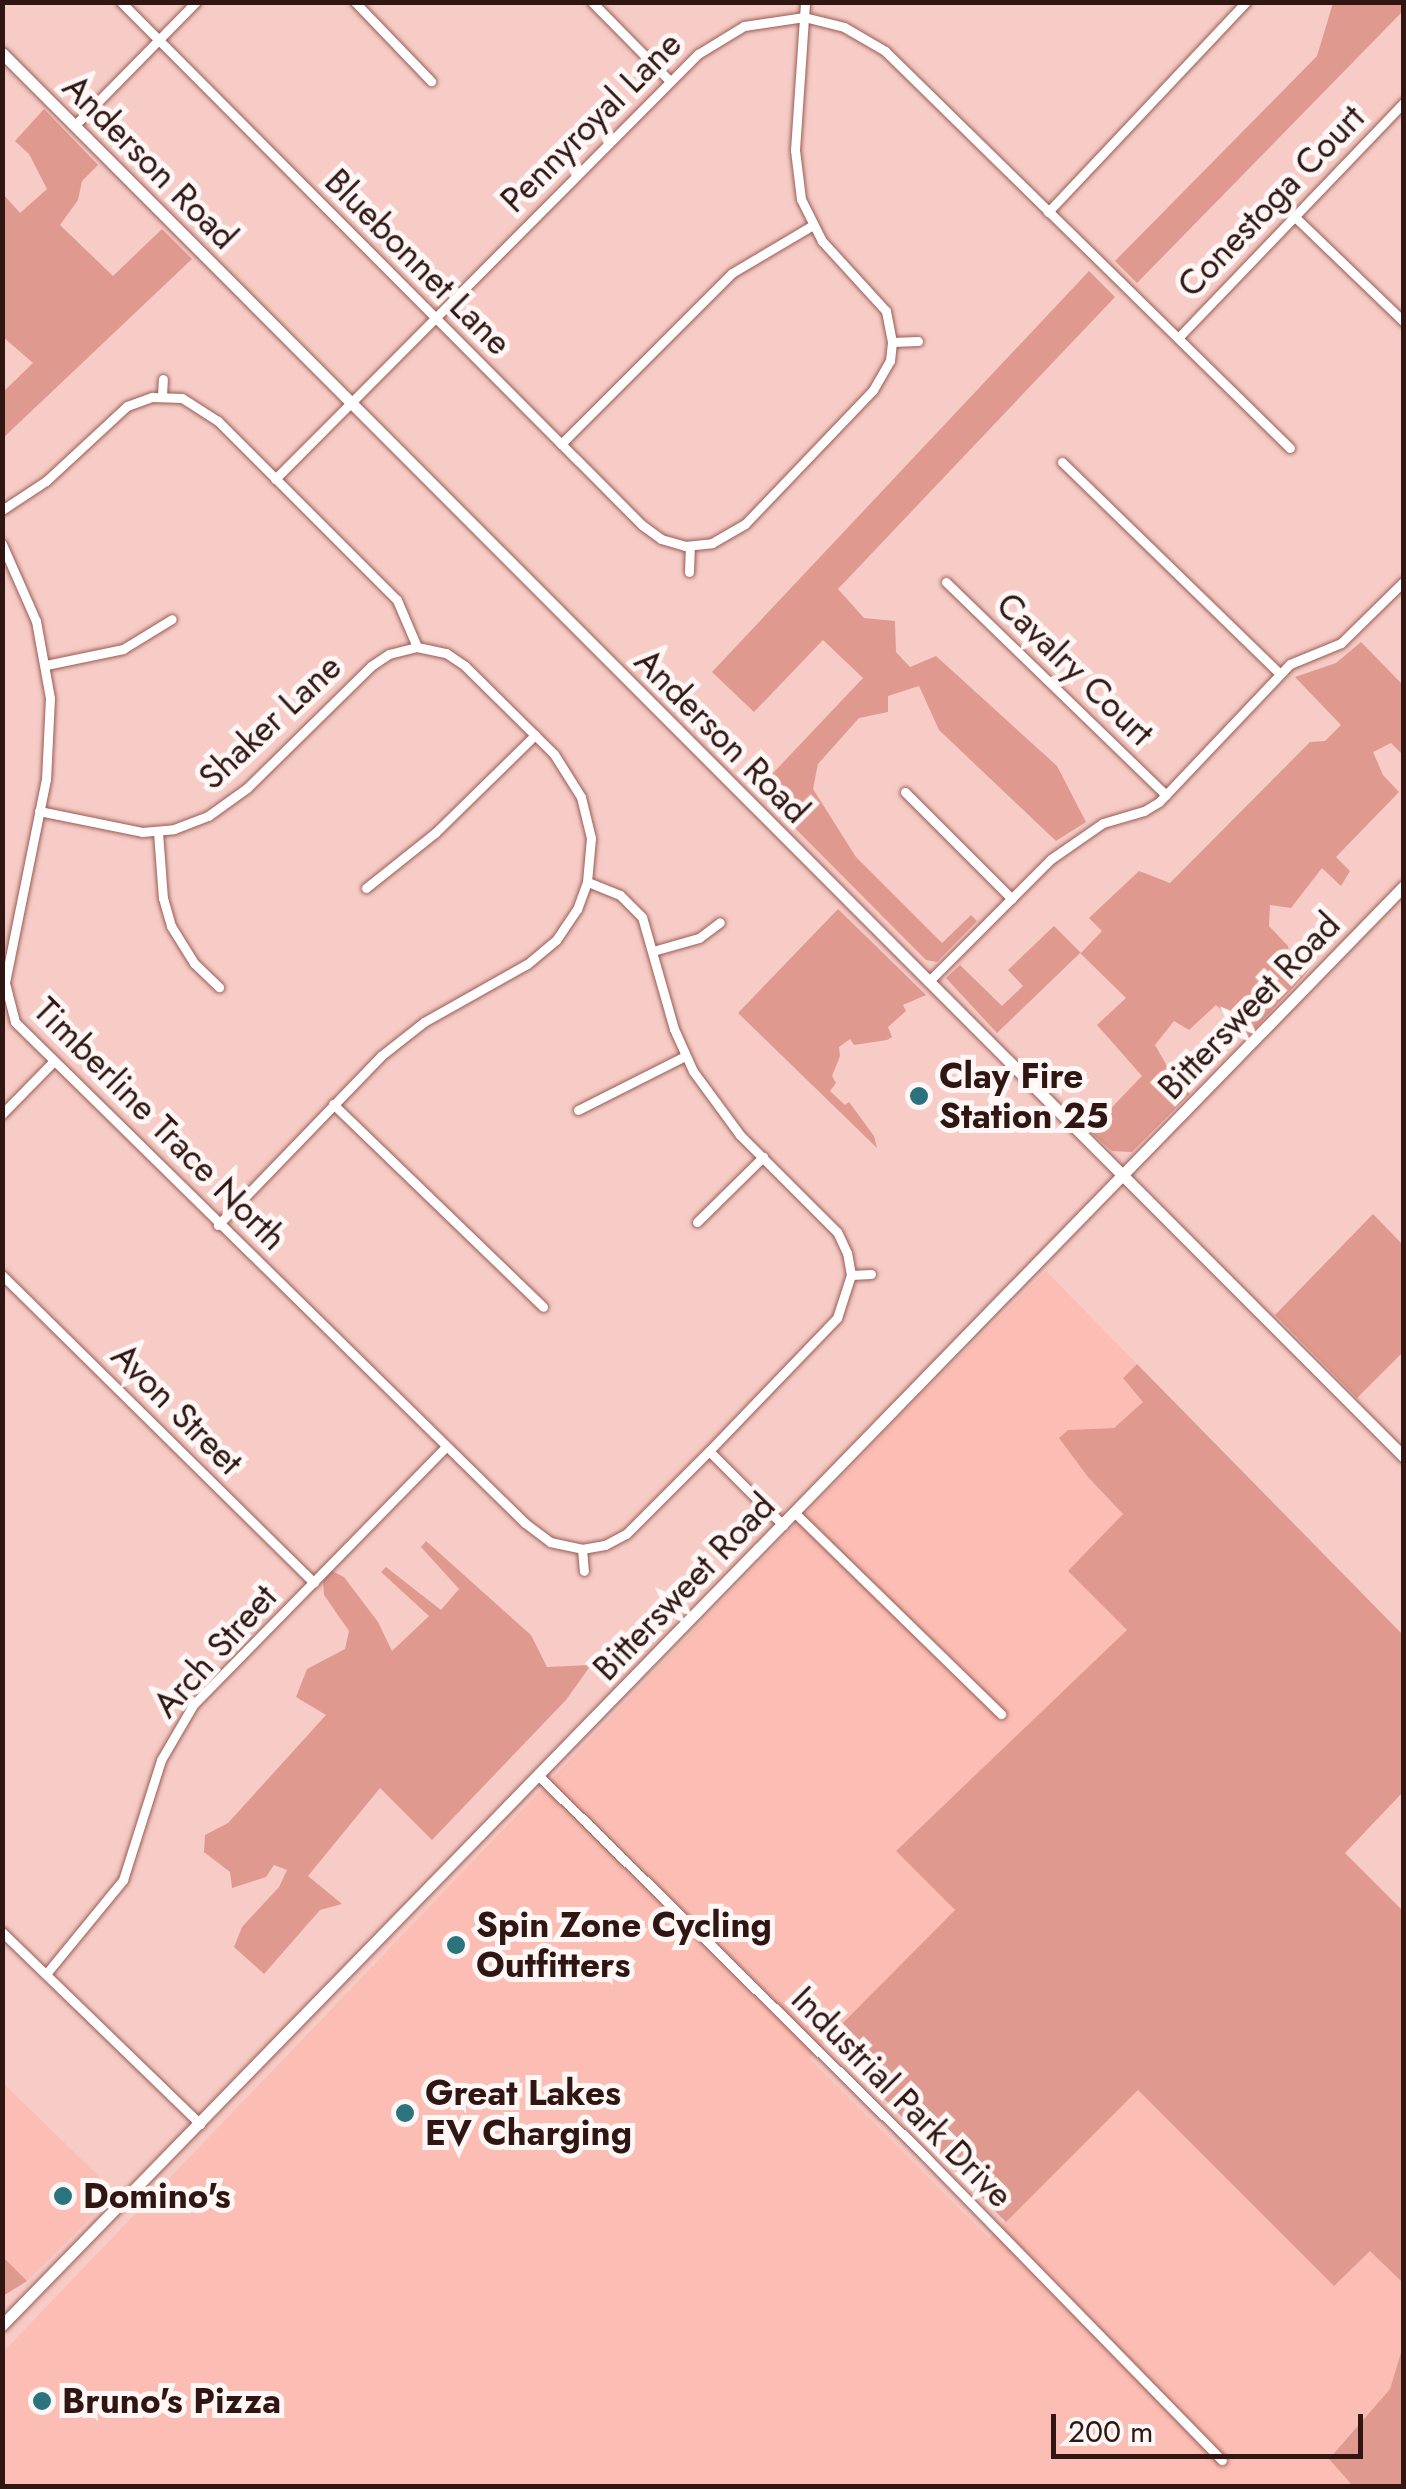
<!DOCTYPE html>
<style>
body{margin:0}
#map{position:relative;width:1406px;height:2489px;overflow:hidden;background:#f7ccc6;font-family:Jost,sans-serif}
div>[style]{position:absolute}
.built>*{inset:0;background:#fbbdb4}
.green>*{inset:0;background:#e0998f}
.roads{filter:drop-shadow(0 0 2px #995c55) drop-shadow(0 0 2px #995c55)}
.minor>*{height:9px;margin:-4.5px;padding:0 4.5px;transform-origin:4.5px;border-radius:4.5px;background:#fff}
.tertiary>*{height:11px;margin:-5.5px;padding:0 5.5px;transform-origin:5.5px;border-radius:5.5px;background:#fff}
.dots>*{width:28px;height:28px;translate:-50% -50%;box-sizing:border-box;border:5px solid #fef7f6;border-radius:50%}
span{translate:-50% -50%;white-space:nowrap;text-align:center;line-height:1.15;-webkit-text-stroke:10px #fef7f6;paint-order:stroke}
.street-label{font-size:35px;color:#2f1613}
.poi-label{font-size:35px;color:#2f1613;font-weight:700}
.left{translate:0 -50%;text-align:left}
.frame{position:absolute;inset:0;border:5px solid #2f1613;pointer-events:none}
.scale{position:absolute;left:1051px;top:2414px;width:312px;height:45px;box-sizing:border-box;border:5px solid #2f1613;border-top:0;padding-left:12px;font-size:30px;line-height:35px;white-space:nowrap;color:#2f1613;-webkit-text-stroke:8px #fef7f6;paint-order:stroke}
</style>
<div id="map">
<div class="built">
<i style="clip-path:polygon(1046px 1271px,1137px 1364px,1123px 1378px,1144px 1402px,1114px 1428px,1068px 1430px,1088px 1477px,1124px 1514px,1069px 1571px,1128px 1630px,896px 1851px,955px 1910px,809px 2058px,989px 2238px,1138px 2090px,1334px 2285px,1370px 2250px,1403px 2283px,1403px 2346px,1390px 2389px,1329px 2458px,1353px 2486px,3px 2486px,3px 2352px,906px 1409px)"></i>
<i style="clip-path:polygon(2px 2082px,116px 2193px,27px 2281px,3px 2257px)"></i>
</div>
<div class="green">
<i style="clip-path:polygon(1333px 3px,1403px 3px,1403px 11px,1137px 283px,1115px 261px,1317px 56px)"></i>
<i style="clip-path:polygon(44px 109px,98px 165px,82px 181px,78px 200px,60px 225px,113px 276px,162px 229px,192px 259px,3px 438px,3px 392px,33px 363px,3px 337px,3px 194px,20px 213px,47px 189px,29px 154px,15px 141px)"></i>
<i style="clip-path:polygon(1089px 271px,1115px 297px,838px 589px,864px 618px,895px 621px,896px 652px,910px 667px,936px 656px,1057px 766px,1086px 822px,1056px 841px,939px 730px,919px 686px,888px 696px,888px 712px,859px 718px,818px 764px,813px 789px,856px 857px,942px 943px,971px 915px,977px 921px,937px 962px,926px 960px,757px 790px,863px 678px,823px 640px,754px 712px,712px 672px)"></i>
<i style="clip-path:polygon(1361px 642px,1403px 685px,1403px 755px,1391px 743px,1373px 752px,1383px 775px,1399px 792px,1336px 857px,1350px 871px,1341px 886px,1322px 868px,1291px 908px,1270px 905px,1269px 926px,1288px 946px,1291px 964px,1306px 959px,1312px 965px,1302px 978px,1248px 1036px,1216px 1005px,1189px 1030px,1174px 1021px,1155px 1045px,1174px 1078px,1190px 1094px,1132px 1152px,1112px 1151px,1089px 1131px,1142px 1076px,1097px 1025px,1126px 998px,1080px 953px,997px 1033px,946px 978px,960px 965px,1002px 1006px,1023px 986px,1008px 970px,1054px 926px,1081px 953px,1102px 931px,1089px 918px,1139px 871px,1170px 883px,1310px 742px,1325px 741px,1341px 725px,1295px 677px,1336px 663px)"></i>
<i style="clip-path:polygon(838px 909px,926px 995px,903px 1005px,906px 1011px,888px 1027px,892px 1037px,887px 1040px,854px 1045px,850px 1039px,839px 1047px,840px 1056px,832px 1076px,836px 1083px,830px 1091px,845px 1105px,849px 1102px,874px 1136px,877px 1148px,738px 1013px)"></i>
<i style="clip-path:polygon(1373px 1214px,1403px 1245px,1403px 1352px,1357px 1398px,1275px 1315px)"></i>
<i style="clip-path:polygon(1137px 1364px,1403px 1635px,1403px 1792px,1345px 1853px,1403px 1911px,1403px 2283px,1370px 2251px,1334px 2286px,1138px 2090px,1006px 2222px,826px 2040px,955px 1910px,896px 1851px,1127px 1630px,1068px 1571px,1123px 1514px,1088px 1477px,1059px 1438px,1068px 1430px,1114px 1428px,1143px 1402px,1123px 1378px)"></i>
<i style="clip-path:polygon(426px 1541px,531px 1635px,547px 1667px,591px 1665px,566px 1700px,432px 1840px,380px 1788px,308px 1876px,342px 1904px,320px 1910px,264px 1974px,234px 1947px,242px 1927px,279px 1887px,287px 1870px,274px 1865px,266px 1877px,232px 1888px,230px 1872px,204px 1852px,205px 1835px,228px 1823px,326px 1715px,296px 1697px,307px 1669px,345px 1649px,349px 1631px,324px 1595px,323px 1580px,332px 1571px,344px 1577px,378px 1622px,392px 1651px,429px 1616px,381px 1572px,386px 1567px,441px 1610px,459px 1589px,421px 1547px)"></i>
<i style="clip-path:polygon(3px 2257px,27px 2281px,3px 2296px)"></i>
<i style="clip-path:polygon(1403px 2346px,1403px 2486px,1353px 2486px,1329px 2459px,1390px 2389px)"></i>
</div>
<div class="roads">
<div class="minor">
<i style="left:121px;top:2px;width:738px;rotate:45.11deg"></i>
<i style="left:642px;top:525px;width:24px;rotate:36deg"></i>
<i style="left:661px;top:539px;width:25px;rotate:16deg"></i>
<i style="left:685px;top:546px;width:27px;rotate:-6deg"></i>
<i style="left:712px;top:543px;width:38px;rotate:-30deg"></i>
<i style="left:745px;top:524px;width:185px;rotate:-46.3deg"></i>
<i style="left:873px;top:390px;width:34px;rotate:-60deg"></i>
<i style="left:890px;top:361px;width:19px;rotate:-84deg"></i>
<i style="left:892px;top:342px;width:32px;rotate:-101deg"></i>
<i style="left:886px;top:311px;width:95px;rotate:-132.4deg"></i>
<i style="left:822px;top:241px;width:47px;rotate:-116.6deg"></i>
<i style="left:801px;top:199px;width:49px;rotate:-97deg"></i>
<i style="left:795px;top:150px;width:148px;rotate:-86.1deg"></i>
<i style="left:355px;top:2px;width:110px;rotate:46.1deg"></i>
<i style="left:592px;top:2px;width:111px;rotate:45.4deg"></i>
<i style="left:74px;top:126px;width:174px;rotate:-45.5deg"></i>
<i style="left:1048px;top:212px;width:289px;rotate:-46.7deg"></i>
<i style="left:1295px;top:217px;width:151px;rotate:43.9deg"></i>
<i style="left:1178px;top:338px;width:327px;rotate:-46.2deg"></i>
<i style="left:892px;top:342px;width:26px;rotate:-2deg"></i>
<i style="left:162px;top:396px;width:17px;rotate:-87deg"></i>
<i style="left:561px;top:444px;width:242px;rotate:-45deg"></i>
<i style="left:732px;top:273px;width:94px;rotate:-30.7deg"></i>
<i style="left:1062px;top:462px;width:304px;rotate:44.2deg"></i>
<i style="left:275px;top:479px;width:600px;rotate:-45.14deg"></i>
<i style="left:698px;top:54px;width:54px;rotate:-31.3deg"></i>
<i style="left:744px;top:26px;width:61px;rotate:-8.5deg"></i>
<i style="left:804px;top:17px;width:41px;rotate:14deg"></i>
<i style="left:844px;top:27px;width:48px;rotate:30.3deg"></i>
<i style="left:885px;top:51px;width:567px;rotate:44.43deg"></i>
<i style="left:2px;top:510px;width:53px;rotate:-33.4deg"></i>
<i style="left:46px;top:481px;width:110px;rotate:-42.8deg"></i>
<i style="left:127px;top:406px;width:27px;rotate:-20deg"></i>
<i style="left:152px;top:397px;width:30px;rotate:2deg"></i>
<i style="left:182px;top:398px;width:43px;rotate:32.6deg"></i>
<i style="left:218px;top:421px;width:253px;rotate:45deg"></i>
<i style="left:397px;top:600px;width:51px;rotate:66.9deg"></i>
<i style="left:2px;top:544px;width:84px;rotate:66.2deg"></i>
<i style="left:36px;top:621px;width:78px;rotate:79.7deg"></i>
<i style="left:50px;top:698px;width:81px;rotate:92.8deg"></i>
<i style="left:46px;top:779px;width:208px;rotate:101.4deg"></i>
<i style="left:5px;top:983px;width:40px;rotate:75.6deg"></i>
<i style="left:15px;top:1022px;width:715px;rotate:44.49deg"></i>
<i style="left:525px;top:1523px;width:31px;rotate:37deg"></i>
<i style="left:550px;top:1542px;width:33px;rotate:12deg"></i>
<i style="left:582px;top:1549px;width:23px;rotate:-10deg"></i>
<i style="left:605px;top:1545px;width:24px;rotate:-28deg"></i>
<i style="left:626px;top:1534px;width:117px;rotate:-45deg"></i>
<i style="left:709px;top:1451px;width:185px;rotate:-46.1deg"></i>
<i style="left:837px;top:1318px;width:45px;rotate:-72deg"></i>
<i style="left:851px;top:1275px;width:22px;rotate:-100deg"></i>
<i style="left:847px;top:1253px;width:23px;rotate:-115deg"></i>
<i style="left:837px;top:1232px;width:137px;rotate:-135deg"></i>
<i style="left:740px;top:1135px;width:79px;rotate:-126.3deg"></i>
<i style="left:693px;top:1071px;width:46px;rotate:-114.3deg"></i>
<i style="left:674px;top:1029px;width:116px;rotate:-105.9deg"></i>
<i style="left:642px;top:917px;width:31px;rotate:-135deg"></i>
<i style="left:620px;top:895px;width:35px;rotate:-158deg"></i>
<i style="left:689px;top:572px;width:26px;rotate:-88deg"></i>
<i style="left:946px;top:582px;width:306px;rotate:44.1deg"></i>
<i style="left:46px;top:665px;width:79px;rotate:-11.7deg"></i>
<i style="left:123px;top:649px;width:57px;rotate:-31.5deg"></i>
<i style="left:905px;top:792px;width:151px;rotate:45deg"></i>
<i style="left:39px;top:811px;width:105px;rotate:11.5deg"></i>
<i style="left:142px;top:832px;width:32px;rotate:-5deg"></i>
<i style="left:174px;top:829px;width:36px;rotate:-21deg"></i>
<i style="left:208px;top:816px;width:48px;rotate:-35.7deg"></i>
<i style="left:247px;top:788px;width:174px;rotate:-44.5deg"></i>
<i style="left:371px;top:666px;width:22px;rotate:-34deg"></i>
<i style="left:389px;top:654px;width:29px;rotate:-14deg"></i>
<i style="left:417px;top:647px;width:30px;rotate:12deg"></i>
<i style="left:446px;top:653px;width:23px;rotate:34deg"></i>
<i style="left:465px;top:666px;width:125px;rotate:44.7deg"></i>
<i style="left:554px;top:754px;width:51px;rotate:57.9deg"></i>
<i style="left:581px;top:797px;width:42px;rotate:76.3deg"></i>
<i style="left:591px;top:838px;width:44px;rotate:95.2deg"></i>
<i style="left:587px;top:882px;width:29px;rotate:110deg"></i>
<i style="left:577px;top:909px;width:37px;rotate:124deg"></i>
<i style="left:556px;top:940px;width:38px;rotate:140deg"></i>
<i style="left:527px;top:964px;width:118px;rotate:150.6deg"></i>
<i style="left:424px;top:1022px;width:55px;rotate:141.7deg"></i>
<i style="left:381px;top:1056px;width:235px;rotate:134deg"></i>
<i style="left:158px;top:832px;width:66px;rotate:85.7deg"></i>
<i style="left:163px;top:898px;width:29px;rotate:74deg"></i>
<i style="left:171px;top:926px;width:44px;rotate:58.1deg"></i>
<i style="left:194px;top:963px;width:35px;rotate:44deg"></i>
<i style="left:366px;top:888px;width:88px;rotate:-38.6deg"></i>
<i style="left:435px;top:833px;width:140px;rotate:-44.4deg"></i>
<i style="left:653px;top:951px;width:48px;rotate:-15.8deg"></i>
<i style="left:699px;top:938px;width:26px;rotate:-37deg"></i>
<i style="left:929px;top:981px;width:173px;rotate:-45deg"></i>
<i style="left:1051px;top:859px;width:63px;rotate:-34.7deg"></i>
<i style="left:1103px;top:823px;width:43px;rotate:-16.3deg"></i>
<i style="left:1144px;top:811px;width:17px;rotate:-31deg"></i>
<i style="left:1159px;top:802px;width:190px;rotate:-46.5deg"></i>
<i style="left:1290px;top:664px;width:55px;rotate:-22.4deg"></i>
<i style="left:1341px;top:643px;width:88px;rotate:-44.5deg"></i>
<i style="left:333px;top:1104px;width:292px;rotate:44deg"></i>
<i style="left:578px;top:1110px;width:120px;rotate:-26.8deg"></i>
<i style="left:2px;top:1114px;width:71px;rotate:-45.6deg"></i>
<i style="left:697px;top:1222px;width:93px;rotate:-44.6deg"></i>
<i style="left:2px;top:1275px;width:438px;rotate:44.6deg"></i>
<i style="left:851px;top:1275px;width:20px;rotate:-3deg"></i>
<i style="left:709px;top:1451px;width:105px;rotate:45deg"></i>
<i style="left:795px;top:1513px;width:288px;rotate:44.3deg"></i>
<i style="left:582px;top:1549px;width:22px;rotate:85deg"></i>
<i style="left:539px;top:1776px;width:542px;rotate:44.55deg"></i>
<i style="left:925px;top:2156px;width:425px;rotate:45.7deg"></i>
<i style="left:2px;top:1932px;width:276px;rotate:44.1deg"></i>
<i style="left:46px;top:1974px;width:122px;rotate:-50.7deg"></i>
<i style="left:123px;top:1880px;width:126px;rotate:-72.4deg"></i>
<i style="left:161px;top:1760px;width:64px;rotate:-59.8deg"></i>
<i style="left:193px;top:1705px;width:361px;rotate:-45.6deg"></i>
</div>
<div class="tertiary">
<i style="left:2px;top:53px;width:1984px;rotate:45.04deg"></i>
<i style="left:2px;top:2325px;width:2009px;rotate:-45.75deg"></i>
</div>
</div>
<div class="dots">
<i style="left:919px;top:1096px;background:#2b737d"></i>
<i style="left:456px;top:1945px;background:#2b737d"></i>
<i style="left:405px;top:2113px;background:#2b737d"></i>
<i style="left:63px;top:2196px;background:#2b737d"></i>
<i style="left:42px;top:2401px;background:#2b737d"></i>
</div>
<div class="street-label">
<span style="left:591px;top:122px;rotate:-45deg">Pennyroyal Lane</span>
<span style="left:150px;top:162px;rotate:45deg">Anderson Road</span>
<span style="left:1271px;top:201px;rotate:-46deg">Conestoga Court</span>
<span style="left:418px;top:262px;rotate:45deg">Bluebonnet Lane</span>
<span style="left:1075px;top:669px;rotate:44deg">Cavalry Court</span>
<span style="left:270px;top:722px;rotate:-43deg">Shaker Lane</span>
<span style="left:722px;top:736px;rotate:45deg">Anderson Road</span>
<span style="left:1249px;top:1006px;rotate:-46deg">Bittersweet Road</span>
<span style="left:160px;top:1124px;rotate:45deg">Timberline Trace North</span>
<span style="left:177px;top:1409px;rotate:45deg">Avon Street</span>
<span style="left:684px;top:1587px;rotate:-46deg">Bittersweet Road</span>
<span style="left:215px;top:1651px;rotate:-48deg">Arch Street</span>
<span style="left:902px;top:2097px;rotate:45deg">Industrial Park Drive</span>
</div>
<div class="poi-label">
<span class="left" style="left:939px;top:1096px">Clay Fire<br>Station 25</span>
<span class="left" style="left:476px;top:1945px">Spin Zone Cycling<br>Outfitters</span>
<span class="left" style="left:425px;top:2113px">Great Lakes<br>EV Charging</span>
<span class="left" style="left:83px;top:2196px">Domino's</span>
<span class="left" style="left:62px;top:2401px">Bruno's Pizza</span>
</div>
<div class="frame"></div>
<div class="scale">200 m</div>
</div>
